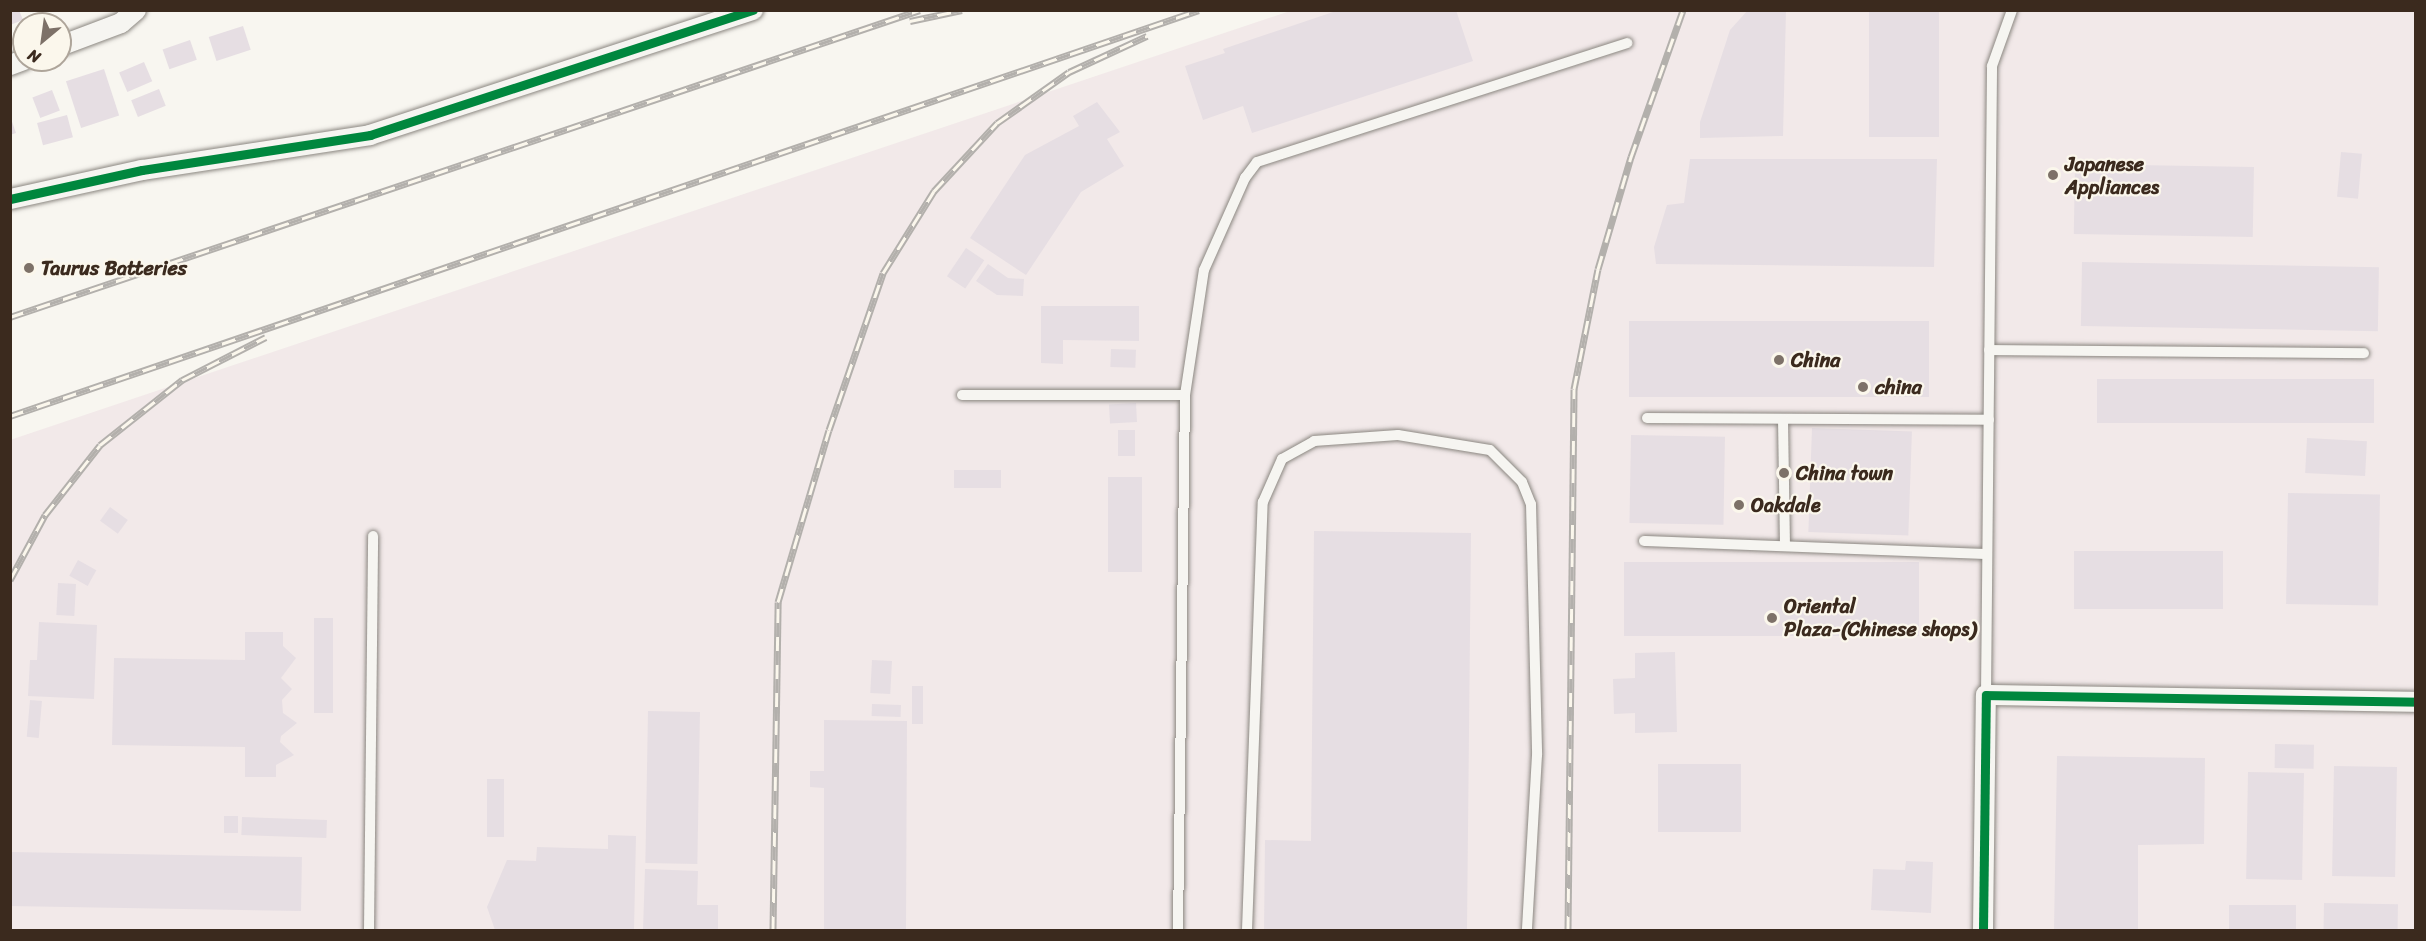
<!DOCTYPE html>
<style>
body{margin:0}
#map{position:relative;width:2426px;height:941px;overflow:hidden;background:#f8f6f0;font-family:Sriracha,sans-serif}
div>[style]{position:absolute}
.built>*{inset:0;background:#f2e9e9}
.building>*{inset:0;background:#e6dee3;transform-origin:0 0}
.roads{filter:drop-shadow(0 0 2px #8b8781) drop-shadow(0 0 2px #8b8781)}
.lane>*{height:10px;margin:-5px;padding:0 5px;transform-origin:5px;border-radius:5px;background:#f6f5f1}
.street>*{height:20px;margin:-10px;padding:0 10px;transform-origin:10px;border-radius:10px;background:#f6f5f1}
.rail>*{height:7px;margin-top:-3.5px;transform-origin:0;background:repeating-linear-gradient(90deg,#fbf7ec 0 14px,#b3b0ac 0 28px);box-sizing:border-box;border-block:2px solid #b3b0ac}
.cycleway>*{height:9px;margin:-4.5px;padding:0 4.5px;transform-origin:4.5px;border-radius:4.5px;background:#00873e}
.dots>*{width:16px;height:16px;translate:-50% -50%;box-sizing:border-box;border:3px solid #fbf7ec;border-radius:50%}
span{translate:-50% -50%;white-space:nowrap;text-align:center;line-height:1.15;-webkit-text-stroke:4.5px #fbf7ec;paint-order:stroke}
.poi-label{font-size:20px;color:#3b2a1e;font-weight:700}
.left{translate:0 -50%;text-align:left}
.frame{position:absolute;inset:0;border:12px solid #3b2a1e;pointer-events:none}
.north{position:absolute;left:12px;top:12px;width:60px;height:60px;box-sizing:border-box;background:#fbf7ec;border:2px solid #aea59a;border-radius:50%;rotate:209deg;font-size:16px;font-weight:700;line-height:24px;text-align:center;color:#3b2a1e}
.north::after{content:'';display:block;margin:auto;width:21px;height:27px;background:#7d7168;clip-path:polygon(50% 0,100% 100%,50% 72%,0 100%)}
</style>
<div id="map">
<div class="built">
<i style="clip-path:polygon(1290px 11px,2415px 11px,2415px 930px,11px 930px,10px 440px)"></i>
</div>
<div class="building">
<i style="clip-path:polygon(10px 10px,19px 10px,23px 20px,10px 25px)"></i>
<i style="clip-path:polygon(1339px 10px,1456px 10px,1473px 61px,1252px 133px,1243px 106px,1203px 120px,1185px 66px,1225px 53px,1223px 49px)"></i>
<i style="clip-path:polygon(1748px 10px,1786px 10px,1783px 136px,1700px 138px,1700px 122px,1730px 30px)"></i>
<i style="left:1869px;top:10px;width:70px;height:127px"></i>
<i style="left:243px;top:26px;width:25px;height:36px;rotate:72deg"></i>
<i style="left:190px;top:40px;width:21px;height:29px;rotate:71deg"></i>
<i style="left:144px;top:62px;width:21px;height:27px;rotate:67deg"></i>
<i style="left:104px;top:69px;width:49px;height:40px;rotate:72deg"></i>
<i style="left:159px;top:89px;width:18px;height:30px;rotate:68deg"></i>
<i style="left:52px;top:90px;width:22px;height:21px;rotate:69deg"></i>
<i style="clip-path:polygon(1097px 102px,1120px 132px,1107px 139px,1124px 166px,1081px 192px,1026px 275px,970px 238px,1025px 155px,1079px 126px,1073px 116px)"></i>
<i style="left:67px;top:115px;width:23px;height:31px;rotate:75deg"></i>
<i style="clip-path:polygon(10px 116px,16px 133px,10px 135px)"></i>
<i style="left:2341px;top:152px;width:21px;height:45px;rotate:5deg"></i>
<i style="clip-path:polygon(1690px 159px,1937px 159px,1934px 267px,1656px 264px,1654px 247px,1667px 205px,1684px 203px)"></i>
<i style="left:2075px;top:164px;width:179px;height:70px;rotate:1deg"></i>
<i style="left:966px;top:248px;width:22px;height:34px;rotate:34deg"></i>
<i style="left:2082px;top:262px;width:297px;height:64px;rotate:1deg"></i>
<i style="clip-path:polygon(988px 264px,1008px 278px,1024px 279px,1023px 296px,997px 295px,976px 281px)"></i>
<i style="clip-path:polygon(1041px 306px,1139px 306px,1139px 341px,1063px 340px,1063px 364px,1041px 363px)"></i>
<i style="left:1629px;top:321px;width:300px;height:76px"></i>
<i style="left:1111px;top:349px;width:25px;height:18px;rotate:2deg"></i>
<i style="left:2097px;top:379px;width:277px;height:44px"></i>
<i style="left:1136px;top:403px;width:19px;height:27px;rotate:87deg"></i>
<i style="left:1812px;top:428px;width:100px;height:104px;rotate:2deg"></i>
<i style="left:1118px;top:430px;width:17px;height:26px"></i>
<i style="left:1631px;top:435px;width:94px;height:88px;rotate:1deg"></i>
<i style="left:2307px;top:438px;width:60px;height:35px;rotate:3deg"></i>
<i style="left:1001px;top:470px;width:18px;height:47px;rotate:90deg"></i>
<i style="left:1108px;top:477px;width:34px;height:95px"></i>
<i style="left:2288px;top:493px;width:92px;height:111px;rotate:1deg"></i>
<i style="left:110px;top:507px;width:22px;height:17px;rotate:36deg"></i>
<i style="clip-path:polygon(1314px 531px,1471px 533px,1467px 930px,1264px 930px,1265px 840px,1311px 841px)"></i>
<i style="left:2074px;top:551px;width:149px;height:58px"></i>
<i style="left:78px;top:560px;width:21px;height:18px;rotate:29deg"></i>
<i style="left:1624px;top:562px;width:295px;height:74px"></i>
<i style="left:58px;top:583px;width:18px;height:32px;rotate:3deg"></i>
<i style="left:314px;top:618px;width:19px;height:95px"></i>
<i style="clip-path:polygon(39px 622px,97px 625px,94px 699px,28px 696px,30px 660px,37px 660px)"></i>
<i style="clip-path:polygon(245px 632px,283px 632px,283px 646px,296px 658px,281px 678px,292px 689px,282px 700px,283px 713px,297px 723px,281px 736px,280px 742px,294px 755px,276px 765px,276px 777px,245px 777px,245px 747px,112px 745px,114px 658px,245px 660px)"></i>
<i style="clip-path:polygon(1675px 652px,1677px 732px,1635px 733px,1635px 713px,1614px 714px,1613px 679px,1635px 678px,1635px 653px)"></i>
<i style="left:872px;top:660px;width:20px;height:33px;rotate:3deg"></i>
<i style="left:912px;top:686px;width:11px;height:38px"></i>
<i style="left:30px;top:700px;width:12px;height:37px;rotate:5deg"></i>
<i style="left:872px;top:704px;width:29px;height:12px;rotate:2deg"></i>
<i style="left:648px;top:711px;width:52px;height:152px;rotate:1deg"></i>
<i style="clip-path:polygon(824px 720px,907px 721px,906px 930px,824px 930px,824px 788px,810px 787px,810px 771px,824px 771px)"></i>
<i style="left:2275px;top:744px;width:39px;height:24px;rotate:1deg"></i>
<i style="clip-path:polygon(2057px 756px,2205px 758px,2204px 844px,2138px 845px,2138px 930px,2054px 930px)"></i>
<i style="left:1658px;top:764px;width:83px;height:68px"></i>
<i style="left:2334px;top:766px;width:63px;height:110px;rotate:1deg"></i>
<i style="left:2248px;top:772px;width:56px;height:107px;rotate:1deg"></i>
<i style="left:487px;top:779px;width:17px;height:58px"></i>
<i style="left:224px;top:816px;width:14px;height:17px"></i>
<i style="left:242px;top:817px;width:85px;height:18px;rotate:2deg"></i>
<i style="clip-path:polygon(608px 835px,636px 836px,634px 930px,495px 930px,487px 907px,507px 860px,536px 861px,537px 847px,608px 849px)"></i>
<i style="left:10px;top:852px;width:292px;height:54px;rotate:1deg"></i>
<i style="clip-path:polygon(1906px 861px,1933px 862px,1931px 913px,1871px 910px,1873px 869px,1905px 870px)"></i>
<i style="clip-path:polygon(645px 869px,698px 871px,697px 905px,718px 905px,718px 930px,643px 930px)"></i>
<i style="left:2324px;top:903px;width:74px;height:27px;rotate:1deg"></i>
<i style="left:2229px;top:905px;width:67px;height:25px"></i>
</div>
<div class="roads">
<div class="lane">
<i style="left:1989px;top:350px;width:375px;rotate:0.5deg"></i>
<i style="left:962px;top:395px;width:223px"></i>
<i style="left:1647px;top:418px;width:342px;rotate:0.3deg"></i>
<i style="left:1783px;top:419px;width:127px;rotate:89.1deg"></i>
<i style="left:1644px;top:541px;width:343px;rotate:2.2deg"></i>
<i style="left:1986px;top:695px;width:629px;rotate:-89.45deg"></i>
<i style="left:1992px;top:66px;width:59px;rotate:-70.3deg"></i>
<i style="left:369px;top:930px;width:394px;rotate:-89.4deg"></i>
<i style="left:1178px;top:930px;width:535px;rotate:-89.25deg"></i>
<i style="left:1185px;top:395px;width:126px;rotate:-81.4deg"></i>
<i style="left:1204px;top:270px;width:101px;rotate:-66deg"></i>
<i style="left:1245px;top:178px;width:20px;rotate:-53deg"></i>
<i style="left:1257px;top:162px;width:389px;rotate:-17.8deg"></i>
<i style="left:1247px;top:930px;width:428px;rotate:-87.9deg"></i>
<i style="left:1263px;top:502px;width:47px;rotate:-66.2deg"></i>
<i style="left:1282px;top:459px;width:37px;rotate:-29deg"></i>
<i style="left:1314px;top:441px;width:84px;rotate:-4.1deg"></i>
<i style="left:1398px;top:435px;width:93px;rotate:9.3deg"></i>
<i style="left:1490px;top:450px;width:45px;rotate:45deg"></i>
<i style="left:1522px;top:482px;width:24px;rotate:68deg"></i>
<i style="left:1531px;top:504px;width:251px;rotate:88.6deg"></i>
<i style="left:1537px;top:755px;width:175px;rotate:93.3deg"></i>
</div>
<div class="street">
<i style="left:60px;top:46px;width:65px;rotate:-20.7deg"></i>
<i style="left:121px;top:23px;width:20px;rotate:-41deg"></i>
<i style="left:10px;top:65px;width:15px;rotate:-20deg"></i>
<i style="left:10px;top:199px;width:135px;rotate:-12.4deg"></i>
<i style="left:142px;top:170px;width:231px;rotate:-8.7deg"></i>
<i style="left:370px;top:135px;width:403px;rotate:-18.1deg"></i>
<i style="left:1983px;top:930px;width:235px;rotate:-89.3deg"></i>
<i style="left:1986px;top:695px;width:430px;rotate:0.9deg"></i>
</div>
</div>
<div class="rail">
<i style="left:910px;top:21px;width:53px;rotate:-11.9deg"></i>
<i style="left:10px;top:317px;width:960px;rotate:-18.64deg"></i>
<i style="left:10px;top:416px;width:1256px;rotate:-18.85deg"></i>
<i style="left:10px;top:580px;width:74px;rotate:-61.7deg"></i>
<i style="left:45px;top:515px;width:89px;rotate:-51.8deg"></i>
<i style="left:100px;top:445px;width:105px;rotate:-38.4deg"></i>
<i style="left:182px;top:380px;width:94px;rotate:-27.1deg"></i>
<i style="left:773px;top:930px;width:328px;rotate:-89.1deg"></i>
<i style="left:778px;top:602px;width:179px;rotate:-73.5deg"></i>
<i style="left:829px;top:430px;width:166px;rotate:-71deg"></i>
<i style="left:883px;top:273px;width:97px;rotate:-58.1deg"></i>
<i style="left:934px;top:191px;width:93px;rotate:-47.2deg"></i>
<i style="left:997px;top:123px;width:88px;rotate:-35.3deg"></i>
<i style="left:1069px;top:72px;width:86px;rotate:-24.8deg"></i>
<i style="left:1568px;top:930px;width:541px;rotate:-89.36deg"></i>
<i style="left:1574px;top:389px;width:122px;rotate:-78.7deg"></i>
<i style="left:1598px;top:269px;width:117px;rotate:-73.6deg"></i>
<i style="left:1631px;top:157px;width:156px;rotate:-70.5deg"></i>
</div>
<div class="cycleway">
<i style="left:10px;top:199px;width:135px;rotate:-12.4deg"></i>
<i style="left:142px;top:170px;width:231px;rotate:-8.7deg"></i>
<i style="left:370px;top:135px;width:403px;rotate:-18.1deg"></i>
<i style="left:1983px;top:930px;width:235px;rotate:-89.3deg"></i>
<i style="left:1986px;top:695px;width:430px;rotate:0.9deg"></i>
</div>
<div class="dots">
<i style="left:2053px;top:175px;background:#7d7168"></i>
<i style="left:29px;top:268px;background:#7d7168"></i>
<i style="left:1779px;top:360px;background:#7d7168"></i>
<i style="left:1863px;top:387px;background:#7d7168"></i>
<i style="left:1784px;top:473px;background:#7d7168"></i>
<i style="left:1739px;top:505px;background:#7d7168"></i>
<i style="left:1772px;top:618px;background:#7d7168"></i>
</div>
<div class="poi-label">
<span class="left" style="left:2065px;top:176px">Japanese<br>Appliances</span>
<span class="left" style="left:41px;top:268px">Taurus Batteries</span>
<span class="left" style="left:1791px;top:360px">China</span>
<span class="left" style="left:1875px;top:387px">china</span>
<span class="left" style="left:1796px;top:473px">China town</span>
<span class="left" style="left:1751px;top:505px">Oakdale</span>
<span class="left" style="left:1784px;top:618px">Oriental<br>Plaza-(Chinese shops)</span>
</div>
<div class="frame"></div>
<div class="north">N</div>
</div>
